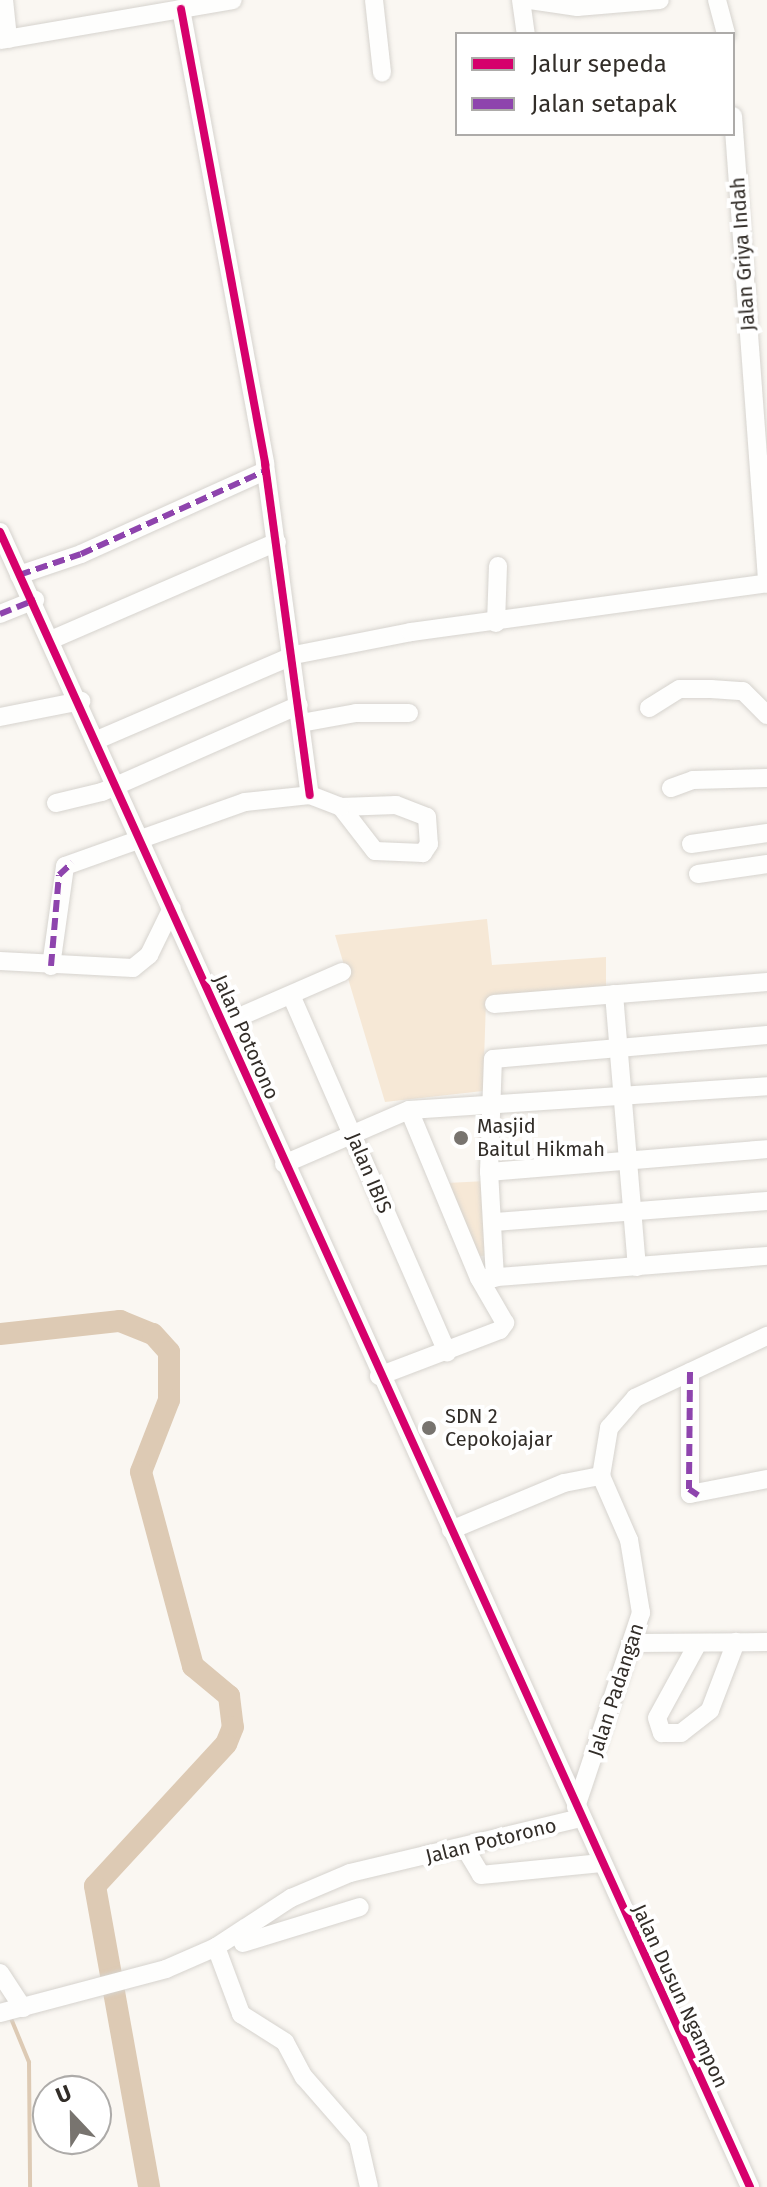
<!DOCTYPE html>
<style>
body{margin:0}
#map{position:relative;width:767px;height:2187px;overflow:hidden;background:#faf7f2;font-family:"Fira Sans",sans-serif}
div>[style]{position:absolute}
.green>*{inset:0;background:#f6e8d6}
.stream>*{height:4px;margin:-2px;padding:0 2px;transform-origin:2px;border-radius:2px;background:#ddcab4}
.river>*{height:22px;margin:-11px;padding:0 11px;transform-origin:11px;border-radius:11px;background:#ddcab4}
.roads{filter:drop-shadow(0 0 2px #d6d3ce) drop-shadow(0 0 2px #d6d3ce)}
.minor>*{height:18px;margin:-9px;padding:0 9px;transform-origin:9px;border-radius:9px;background:#fefefd}
.quiet>*{height:6px;margin-top:-3px;transform-origin:0;background:repeating-linear-gradient(90deg,#8e44ad 0 12px,transparent 0 18px)}
.cycleway>*{height:8px;margin:-4px;padding:0 4px;transform-origin:4px;border-radius:4px;background:#d6006c}
.dots>*{width:22px;height:22px;translate:-50% -50%;box-sizing:border-box;border:4px solid #fff;border-radius:50%}
span{translate:-50% -50%;white-space:nowrap;text-align:center;line-height:1.15;-webkit-text-stroke:8px #fff;paint-order:stroke}
.street-label{font-size:20px;color:#322d28}
.poi-label{font-size:20px;color:#322d28}
.left{translate:0 -50%;text-align:left}
.legend{position:absolute;left:455px;top:32px;width:280px;height:104px;box-sizing:border-box;background:#fff;border:2px solid #adaba9;margin:0;padding:10px 14px;list-style:none;font-size:24px;color:#322d28}
.legend li{display:flex;align-items:center;gap:16px;height:40px}
.legend b{width:40px;border:2px solid #adaba9}
.north{position:absolute;left:32px;top:2075px;width:80px;height:80px;box-sizing:border-box;background:#fff;border:2px solid #adaba9;border-radius:50%;rotate:338deg;font-size:22px;font-weight:700;line-height:32px;text-align:center;color:#322d28}
.north::after{content:'';display:block;margin:auto;width:28px;height:36px;background:#78746f;clip-path:polygon(50% 0,100% 100%,50% 72%,0 100%)}
</style>
<div id="map">
<div class="green">
<i style="clip-path:polygon(487px 919px,492px 965px,606px 957px,606px 988px,486px 1001px,483px 1091px,385px 1102px,335px 935px)"></i>
<i style="clip-path:polygon(486px 1181px,490px 1255px,474px 1257px,447px 1183px)"></i>
</div>
<div class="stream">
<i style="left:10px;top:2016px;width:50px;rotate:67.6deg"></i>
<i style="left:29px;top:2062px;width:125px;rotate:89.5deg"></i>
</div>
<div class="river">
<i style="left:0;top:1334px;width:121px;rotate:-6.2deg"></i>
<i style="left:120px;top:1321px;width:35px;rotate:22deg"></i>
<i style="left:153px;top:1334px;width:24px;rotate:48deg"></i>
<i style="left:169px;top:1352px;width:48px;rotate:90deg"></i>
<i style="left:169px;top:1400px;width:77px;rotate:111.3deg"></i>
<i style="left:141px;top:1472px;width:201px;rotate:75deg"></i>
<i style="left:193px;top:1666px;width:47px;rotate:39.8deg"></i>
<i style="left:229px;top:1696px;width:31px;rotate:83deg"></i>
<i style="left:233px;top:1727px;width:18px;rotate:112deg"></i>
<i style="left:226px;top:1744px;width:193px;rotate:132.7deg"></i>
<i style="left:95px;top:1886px;width:306px;rotate:79.8deg"></i>
</div>
<div class="roads">
<div class="minor">
<i style="left:4px;top:0;width:39px;rotate:84deg"></i>
<i style="left:374px;top:0;width:73px;rotate:83.7deg"></i>
<i style="left:521px;top:0;width:34px;rotate:82deg"></i>
<i style="left:530px;top:0;width:48px;rotate:8.5deg"></i>
<i style="left:577px;top:7px;width:83px;rotate:-4.8deg"></i>
<i style="left:717px;top:0;width:35px;rotate:75deg"></i>
<i style="left:181px;top:9px;width:463px;rotate:79.5deg"></i>
<i style="left:265px;top:464px;width:334px;rotate:82.3deg"></i>
<i style="left:0;top:40px;width:236px;rotate:-9.7deg"></i>
<i style="left:733px;top:116px;width:469px;rotate:85.8deg"></i>
<i style="left:0;top:532px;width:1817px;rotate:65.62deg"></i>
<i style="left:19px;top:575px;width:65px;rotate:-18.7deg"></i>
<i style="left:81px;top:554px;width:202px;rotate:-24.3deg"></i>
<i style="left:0;top:614px;width:38px;rotate:-22deg"></i>
<i style="left:496px;top:623px;width:57px;rotate:-88deg"></i>
<i style="left:53px;top:639px;width:244px;rotate:-23.4deg"></i>
<i style="left:649px;top:708px;width:36px;rotate:-32deg"></i>
<i style="left:680px;top:689px;width:31px"></i>
<i style="left:711px;top:689px;width:32px;rotate:4deg"></i>
<i style="left:743px;top:691px;width:34px;rotate:45deg"></i>
<i style="left:0;top:717px;width:83px;rotate:-11.2deg"></i>
<i style="left:301px;top:723px;width:56px;rotate:-10.3deg"></i>
<i style="left:356px;top:713px;width:53px"></i>
<i style="left:97px;top:740px;width:215px;rotate:-23.3deg"></i>
<i style="left:294px;top:655px;width:119px;rotate:-11.1deg"></i>
<i style="left:411px;top:632px;width:359px;rotate:-7.8deg"></i>
<i style="left:671px;top:788px;width:23px;rotate:-20deg"></i>
<i style="left:693px;top:780px;width:74px;rotate:-1.5deg"></i>
<i style="left:56px;top:803px;width:47px;rotate:-13.4deg"></i>
<i style="left:102px;top:792px;width:215px;rotate:-23.8deg"></i>
<i style="left:396px;top:805px;width:33px;rotate:21deg"></i>
<i style="left:427px;top:817px;width:27px;rotate:86deg"></i>
<i style="left:429px;top:844px;width:11px;rotate:124deg"></i>
<i style="left:423px;top:853px;width:48px;rotate:-177.6deg"></i>
<i style="left:375px;top:851px;width:56px;rotate:-127.7deg"></i>
<i style="left:341px;top:807px;width:55px;rotate:-2.1deg"></i>
<i style="left:691px;top:844px;width:77px;rotate:-8.2deg"></i>
<i style="left:698px;top:874px;width:70px;rotate:-8.2deg"></i>
<i style="left:0;top:961px;width:133px;rotate:3deg"></i>
<i style="left:133px;top:968px;width:21px;rotate:-39deg"></i>
<i style="left:149px;top:955px;width:52px;rotate:-63.9deg"></i>
<i style="left:51px;top:966px;width:101px;rotate:-82deg"></i>
<i style="left:65px;top:866px;width:191px;rotate:-19.6deg"></i>
<i style="left:245px;top:802px;width:65px;rotate:-6.1deg"></i>
<i style="left:310px;top:795px;width:33px;rotate:21deg"></i>
<i style="left:614px;top:994px;width:274px;rotate:85.2deg"></i>
<i style="left:291px;top:995px;width:390px;rotate:66.4deg"></i>
<i style="left:494px;top:1004px;width:274px;rotate:-4.6deg"></i>
<i style="left:223px;top:1024px;width:130px;rotate:-23.6deg"></i>
<i style="left:284px;top:1164px;width:136px;rotate:-23.4deg"></i>
<i style="left:409px;top:1110px;width:359px;rotate:-3.8deg"></i>
<i style="left:489px;top:1172px;width:279px;rotate:-4.7deg"></i>
<i style="left:494px;top:1222px;width:274px;rotate:-4.4deg"></i>
<i style="left:486px;top:1278px;width:282px;rotate:-4.5deg"></i>
<i style="left:495px;top:1278px;width:106px;rotate:-93.2deg"></i>
<i style="left:489px;top:1172px;width:113px;rotate:-88deg"></i>
<i style="left:493px;top:1059px;width:275px;rotate:-5deg"></i>
<i style="left:690px;top:1372px;width:122px;rotate:90deg"></i>
<i style="left:690px;top:1494px;width:78px;rotate:-11deg"></i>
<i style="left:379px;top:1376px;width:129px;rotate:-20.8deg"></i>
<i style="left:500px;top:1330px;width:9px;rotate:-54deg"></i>
<i style="left:505px;top:1323px;width:52px;rotate:-120deg"></i>
<i style="left:479px;top:1278px;width:182px;rotate:-112.6deg"></i>
<i style="left:451px;top:1530px;width:122px;rotate:-22.6deg"></i>
<i style="left:564px;top:1483px;width:38px;rotate:-11deg"></i>
<i style="left:635px;top:1643px;width:132px;rotate:-0.4deg"></i>
<i style="left:698px;top:1643px;width:85px;rotate:118.7deg"></i>
<i style="left:657px;top:1718px;width:16px;rotate:72deg"></i>
<i style="left:662px;top:1733px;width:19px"></i>
<i style="left:681px;top:1733px;width:37px;rotate:-38deg"></i>
<i style="left:710px;top:1710px;width:73px;rotate:-69.1deg"></i>
<i style="left:576px;top:1807px;width:205px;rotate:-71.5deg"></i>
<i style="left:641px;top:1613px;width:74px;rotate:-99.3deg"></i>
<i style="left:629px;top:1540px;width:70px;rotate:-113.6deg"></i>
<i style="left:601px;top:1476px;width:49px;rotate:-80.5deg"></i>
<i style="left:609px;top:1428px;width:40px;rotate:-49deg"></i>
<i style="left:635px;top:1398px;width:146px;rotate:-25.2deg"></i>
<i style="left:465px;top:1848px;width:31px;rotate:59deg"></i>
<i style="left:481px;top:1875px;width:121px;rotate:-5.7deg"></i>
<i style="left:243px;top:1943px;width:122px;rotate:-17.1deg"></i>
<i style="left:216px;top:1947px;width:72px;rotate:69.5deg"></i>
<i style="left:241px;top:2014px;width:52px;rotate:32.5deg"></i>
<i style="left:285px;top:2042px;width:40px;rotate:62deg"></i>
<i style="left:304px;top:2077px;width:82px;rotate:48.9deg"></i>
<i style="left:358px;top:2139px;width:49px;rotate:77.1deg"></i>
<i style="left:0;top:1973px;width:42px;rotate:56.7deg"></i>
<i style="left:0;top:2013px;width:172px;rotate:-14.8deg"></i>
<i style="left:166px;top:1969px;width:55px;rotate:-23.7deg"></i>
<i style="left:216px;top:1947px;width:90px;rotate:-33.2deg"></i>
<i style="left:291px;top:1898px;width:64px;rotate:-23deg"></i>
<i style="left:350px;top:1873px;width:237px;rotate:-13.4deg"></i>
</div>
</div>
<div class="quiet">
<i style="left:19px;top:575px;width:65px;rotate:-18.7deg"></i>
<i style="left:81px;top:554px;width:202px;rotate:-24.3deg"></i>
<i style="left:0;top:614px;width:38px;rotate:-22deg"></i>
<i style="left:51px;top:966px;width:91px;rotate:-85deg"></i>
<i style="left:59px;top:875px;width:18px;rotate:-43deg"></i>
<i style="left:690px;top:1372px;width:117px;rotate:90.5deg"></i>
<i style="left:689px;top:1489px;width:11px;rotate:34deg"></i>
</div>
<div class="cycleway">
<i style="left:181px;top:9px;width:463px;rotate:79.5deg"></i>
<i style="left:265px;top:464px;width:334px;rotate:82.3deg"></i>
<i style="left:0;top:532px;width:1817px;rotate:65.62deg"></i>
</div>
<div class="dots">
<i style="left:461px;top:1138px;background:#78746f"></i>
<i style="left:429px;top:1428px;background:#78746f"></i>
</div>
<div class="street-label">
<span style="left:743px;top:254px;rotate:-94deg">Jalan Griya Indah</span>
<span style="left:246px;top:1037px;rotate:66deg">Jalan Potorono</span>
<span style="left:369px;top:1173px;rotate:67deg">Jalan IBIS</span>
<span style="left:616px;top:1690px;rotate:-72deg">Jalan Padangan</span>
<span style="left:491px;top:1841px;rotate:-14deg">Jalan Potorono</span>
<span style="left:680px;top:1996px;rotate:65deg">Jalan Dusun Ngampon</span>
</div>
<div class="poi-label">
<span class="left" style="left:477px;top:1138px">Masjid<br>Baitul Hikmah</span>
<span class="left" style="left:445px;top:1428px">SDN 2<br>Cepokojajar</span>
</div>
<ul class="legend">
<li><b style="height:10px;background:#d6006c"></b>Jalur sepeda</li>
<li><b style="height:10px;background:#8e44ad"></b>Jalan setapak</li>
</ul>
<div class="north">U</div>
</div>
